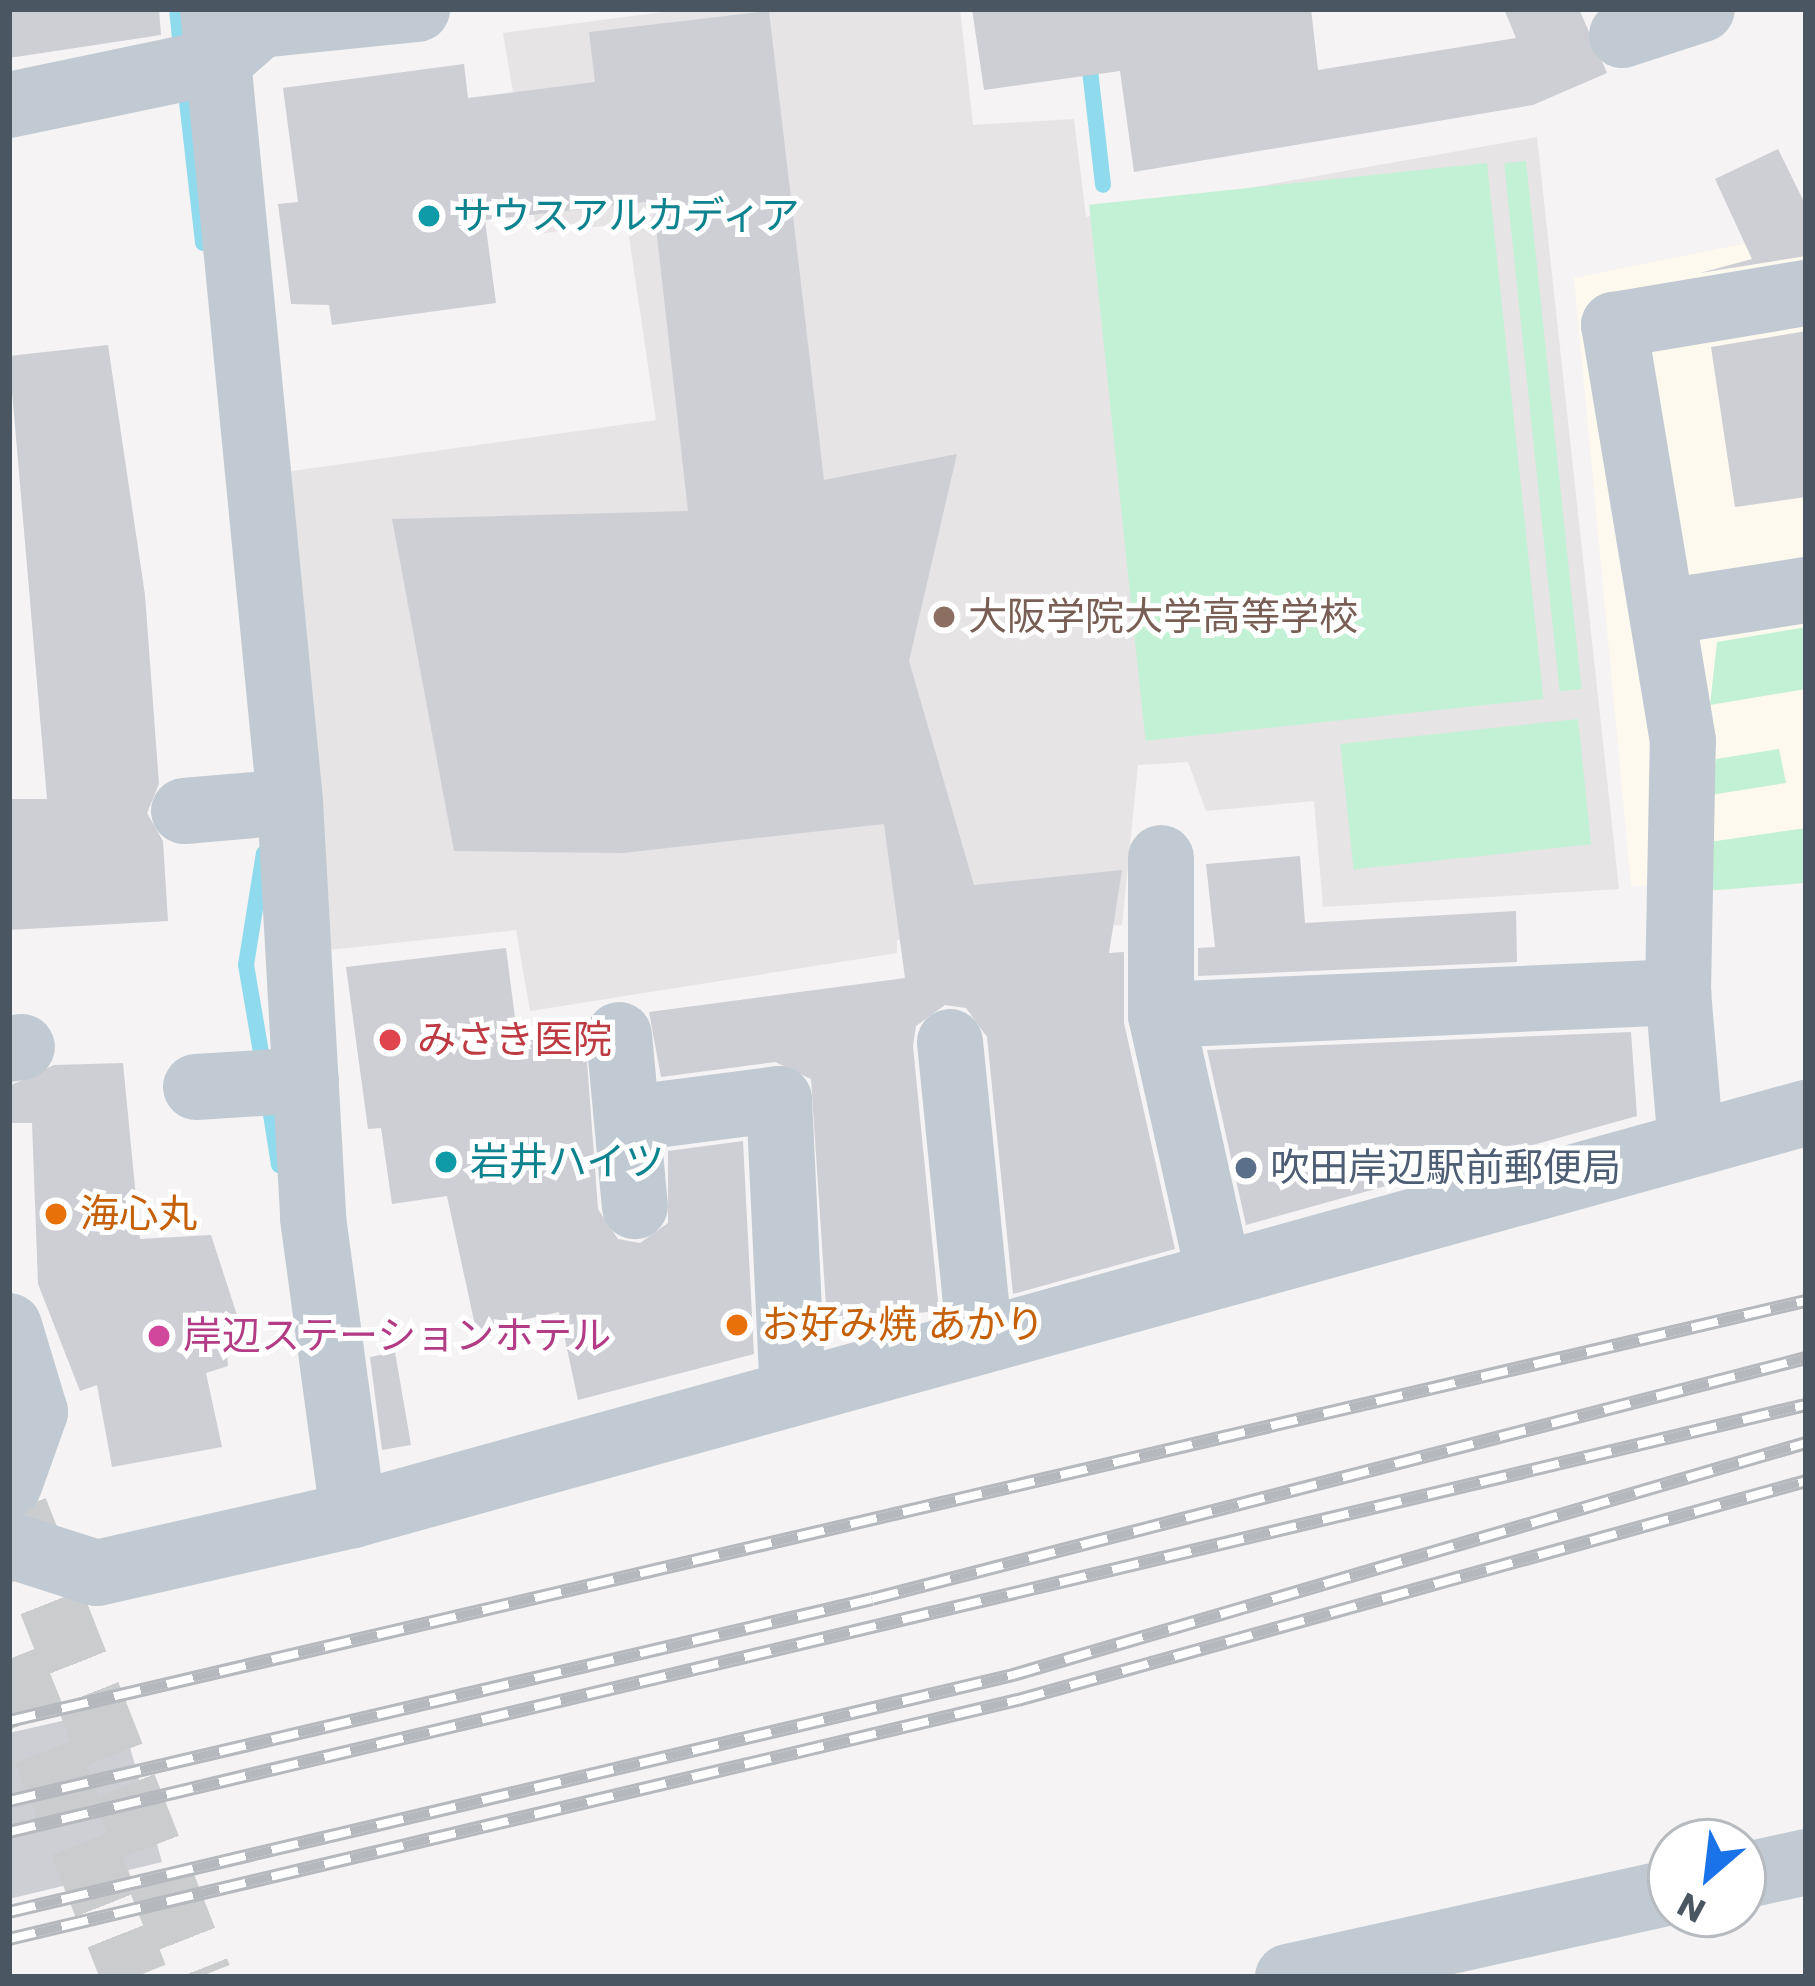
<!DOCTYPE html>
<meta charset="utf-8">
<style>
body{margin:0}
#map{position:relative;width:1815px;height:1986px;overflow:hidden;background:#f5f3f3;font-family:Poppins,"Noto Sans JP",sans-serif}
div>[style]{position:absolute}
.commercial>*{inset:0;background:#fdf9ef}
.education>*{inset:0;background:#e6e4e5}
.green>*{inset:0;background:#c3f1d5;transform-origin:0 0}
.stream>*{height:16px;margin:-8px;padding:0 8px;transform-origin:8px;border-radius:8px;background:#90daee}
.building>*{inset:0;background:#cdcfd5}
.minor-tunnel>*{height:66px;margin-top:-33px;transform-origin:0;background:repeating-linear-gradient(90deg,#caccce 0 66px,transparent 0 99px)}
.minor>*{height:66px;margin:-33px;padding:0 33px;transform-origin:33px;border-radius:33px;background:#c1cad2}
.rail>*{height:14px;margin-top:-7px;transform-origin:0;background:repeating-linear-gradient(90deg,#fff 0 27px,#b5b8bd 0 54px);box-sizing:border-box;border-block:3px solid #b5b8bd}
.dots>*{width:33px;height:33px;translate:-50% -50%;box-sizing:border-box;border:6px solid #fff;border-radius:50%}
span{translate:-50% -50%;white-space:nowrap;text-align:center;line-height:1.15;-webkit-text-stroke:10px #fff;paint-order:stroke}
.culture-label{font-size:39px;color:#0d838f}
.left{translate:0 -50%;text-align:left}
.education-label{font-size:39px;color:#785e54}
.health-label{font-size:39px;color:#be3a42}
.service-label{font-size:39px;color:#4e5e75}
.food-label{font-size:39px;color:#c56008}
.hotel-label{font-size:39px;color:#b23c85}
.frame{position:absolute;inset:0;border:12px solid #4a5661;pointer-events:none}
.north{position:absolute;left:1647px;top:1818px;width:120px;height:120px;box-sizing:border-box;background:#fff;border:3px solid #b7bbc0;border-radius:50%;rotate:208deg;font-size:33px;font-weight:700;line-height:48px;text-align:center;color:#4a5661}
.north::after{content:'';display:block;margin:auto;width:42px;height:54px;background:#1a73e8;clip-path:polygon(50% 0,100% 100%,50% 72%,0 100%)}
</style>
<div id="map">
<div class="commercial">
<i style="clip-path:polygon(1806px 231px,1806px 883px,1631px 886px,1574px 278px)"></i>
</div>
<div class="education">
<i style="clip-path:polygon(686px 9px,960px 9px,973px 125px,1074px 119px,1086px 217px,1537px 137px,1619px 889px,1323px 907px,1314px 801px,1206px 811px,1188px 762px,1138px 765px,1122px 925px,897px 940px,897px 953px,530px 1011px,516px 930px,329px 950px,285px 472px,656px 420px,627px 223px,537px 234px,503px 33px)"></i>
</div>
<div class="green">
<i style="left:1526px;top:161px;width:531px;height:22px;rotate:84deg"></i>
<i style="left:1487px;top:163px;width:539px;height:400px;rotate:84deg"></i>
<i style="clip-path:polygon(1806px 627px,1806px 689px,1710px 705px,1717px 642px)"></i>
<i style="left:1578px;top:719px;width:126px;height:239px;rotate:84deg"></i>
<i style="clip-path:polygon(1779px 749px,1786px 783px,1710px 795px,1716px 759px)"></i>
<i style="clip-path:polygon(1806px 828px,1806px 883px,1705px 891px,1702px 843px)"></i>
</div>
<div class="stream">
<i style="left:177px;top:9px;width:49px;rotate:84.2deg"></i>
<i style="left:1083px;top:9px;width:177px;rotate:83.5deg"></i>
<i style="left:185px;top:84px;width:160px;rotate:83.5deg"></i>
<i style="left:264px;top:1070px;width:107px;rotate:-99.7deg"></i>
<i style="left:246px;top:965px;width:113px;rotate:-80.9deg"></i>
<i style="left:268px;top:1096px;width:70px;rotate:80.9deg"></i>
</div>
<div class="building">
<i style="clip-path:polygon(9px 9px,159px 9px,161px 35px,9px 58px)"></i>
<i style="clip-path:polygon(972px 9px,1311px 9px,1318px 70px,1516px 38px,1504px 9px,1579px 9px,1607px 73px,1533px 105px,1134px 172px,1120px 71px,984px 90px)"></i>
<i style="clip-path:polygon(769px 11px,824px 480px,957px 454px,909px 661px,974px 885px,1122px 870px,1109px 953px,1124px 952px,1124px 1023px,1175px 1249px,1013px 1294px,987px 1037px,966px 1008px,945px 1005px,916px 1026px,913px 1046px,939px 1311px,827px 1321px,811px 1079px,775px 1062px,661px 1077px,649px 1012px,905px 978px,884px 824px,623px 853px,454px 851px,392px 519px,688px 511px,653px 201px,485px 220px,496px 303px,332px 325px,329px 305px,291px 304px,278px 204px,298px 202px,283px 88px,464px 64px,468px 98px,595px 82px,589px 32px)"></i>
<i style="clip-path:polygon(1778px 149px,1806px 206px,1806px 256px,1700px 273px,1752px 259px,1715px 179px)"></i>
<i style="clip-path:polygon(1806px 331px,1806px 497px,1735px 507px,1711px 347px)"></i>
<i style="clip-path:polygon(108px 345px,145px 595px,159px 784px,147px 813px,163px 841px,168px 921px,9px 930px,9px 799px,47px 799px,9px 356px)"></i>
<i style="clip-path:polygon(1300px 856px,1305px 923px,1516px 911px,1517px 962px,1198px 976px,1198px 948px,1215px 947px,1206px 864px)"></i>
<i style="clip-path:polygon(506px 948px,517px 1033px,584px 1021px,598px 1209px,618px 1239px,640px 1243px,668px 1223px,668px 1151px,743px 1141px,754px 1354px,578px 1400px,559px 1312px,476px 1330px,447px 1196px,392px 1204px,381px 1128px,368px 1129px,346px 967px)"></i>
<i style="clip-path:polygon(1631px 1032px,1637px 1116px,1246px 1225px,1207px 1050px)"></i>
<i style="clip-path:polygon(123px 1063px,140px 1239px,211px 1235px,238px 1318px,225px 1322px,228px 1366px,206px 1373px,222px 1447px,112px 1467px,97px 1385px,80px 1391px,38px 1284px,32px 1123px,9px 1123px,9px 1086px,54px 1065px)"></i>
<i style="clip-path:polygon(395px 1352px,411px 1445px,382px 1450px,370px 1357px)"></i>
<i style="clip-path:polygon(119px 1708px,162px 1862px,9px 1899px,9px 1733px)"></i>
</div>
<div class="minor-tunnel">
<i style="left:15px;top:1510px;width:502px;rotate:68.5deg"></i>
<i style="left:9px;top:1659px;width:342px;rotate:68.4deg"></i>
</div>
<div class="minor">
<i style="left:213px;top:9px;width:797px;rotate:84.45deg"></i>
<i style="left:290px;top:802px;width:417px;rotate:86.8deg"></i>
<i style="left:313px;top:1218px;width:300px;rotate:82.3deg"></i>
<i style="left:1622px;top:35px;width:84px;rotate:-18deg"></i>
<i style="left:9px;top:105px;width:215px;rotate:-11.8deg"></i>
<i style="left:219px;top:61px;width:55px;rotate:-41.3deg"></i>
<i style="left:260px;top:25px;width:158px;rotate:-5.8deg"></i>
<i style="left:1664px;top:612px;width:144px;rotate:-8.8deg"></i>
<i style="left:184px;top:811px;width:106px;rotate:-4.9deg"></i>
<i style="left:1161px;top:858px;width:157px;rotate:90deg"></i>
<i style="left:1161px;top:1015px;width:266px;rotate:77.4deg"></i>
<i style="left:1161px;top:1015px;width:518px;rotate:-2.55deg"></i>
<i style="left:619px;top:1035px;width:172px;rotate:84.7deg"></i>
<i style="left:950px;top:1042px;width:301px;rotate:84.3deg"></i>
<i style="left:9px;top:1049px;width:13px;rotate:-9deg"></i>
<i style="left:196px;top:1087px;width:110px;rotate:-3.6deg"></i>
<i style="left:633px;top:1118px;width:147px;rotate:-7.4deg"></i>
<i style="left:779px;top:1099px;width:294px;rotate:87.3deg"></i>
<i style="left:1691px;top:1144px;width:153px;rotate:-94.9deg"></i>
<i style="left:1678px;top:992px;width:251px;rotate:-88.9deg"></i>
<i style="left:1683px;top:741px;width:422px;rotate:-99.4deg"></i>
<i style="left:1614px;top:325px;width:195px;rotate:-9.5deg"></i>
<i style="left:9px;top:1326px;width:90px;rotate:73.2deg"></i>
<i style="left:35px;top:1412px;width:77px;rotate:109.6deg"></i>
<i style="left:9px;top:1545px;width:92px;rotate:17.7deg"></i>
<i style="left:97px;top:1573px;width:262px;rotate:-12.8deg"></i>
<i style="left:353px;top:1515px;width:1508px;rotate:-15.47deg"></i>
<i style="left:1743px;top:1876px;width:65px;rotate:-12.5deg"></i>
<i style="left:1288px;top:1977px;width:392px;rotate:-12.5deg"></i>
</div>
<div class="rail">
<i style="left:9px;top:1721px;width:1845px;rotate:-13.16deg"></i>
<i style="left:9px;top:1801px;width:886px;rotate:-13.17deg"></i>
<i style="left:872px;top:1599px;width:965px;rotate:-14.47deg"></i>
<i style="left:9px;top:1832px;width:1847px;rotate:-13.37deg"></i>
<i style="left:9px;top:1912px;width:1032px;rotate:-13.28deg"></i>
<i style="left:1013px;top:1675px;width:826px;rotate:-16.31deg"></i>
<i style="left:9px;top:1939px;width:1037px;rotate:-13.33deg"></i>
<i style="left:1018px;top:1700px;width:818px;rotate:-15.53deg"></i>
</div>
<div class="dots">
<i style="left:429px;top:216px;background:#0f9aa8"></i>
<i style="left:944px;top:617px;background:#8d6e63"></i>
<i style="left:390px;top:1040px;background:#e0444e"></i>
<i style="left:446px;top:1162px;background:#0f9aa8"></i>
<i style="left:1246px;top:1168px;background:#5c6f8a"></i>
<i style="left:56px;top:1214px;background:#e8710a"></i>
<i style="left:737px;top:1325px;background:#e8710a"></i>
<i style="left:159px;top:1336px;background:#d1479c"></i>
</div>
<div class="culture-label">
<span class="left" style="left:453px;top:216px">サウスアルカディア</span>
<span class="left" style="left:470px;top:1162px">岩井ハイツ</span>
</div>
<div class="education-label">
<span class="left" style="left:968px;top:617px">大阪学院大学高等学校</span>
</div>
<div class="health-label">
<span class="left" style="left:417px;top:1040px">みさき医院</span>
</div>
<div class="service-label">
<span class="left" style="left:1270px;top:1168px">吹田岸辺駅前郵便局</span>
</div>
<div class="food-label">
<span class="left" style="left:80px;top:1214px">海心丸</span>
<span class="left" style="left:761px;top:1325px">お好み焼 あかり</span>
</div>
<div class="hotel-label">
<span class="left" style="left:183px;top:1336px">岸辺ステーションホテル</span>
</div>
<div class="frame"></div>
<div class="north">N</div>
</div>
